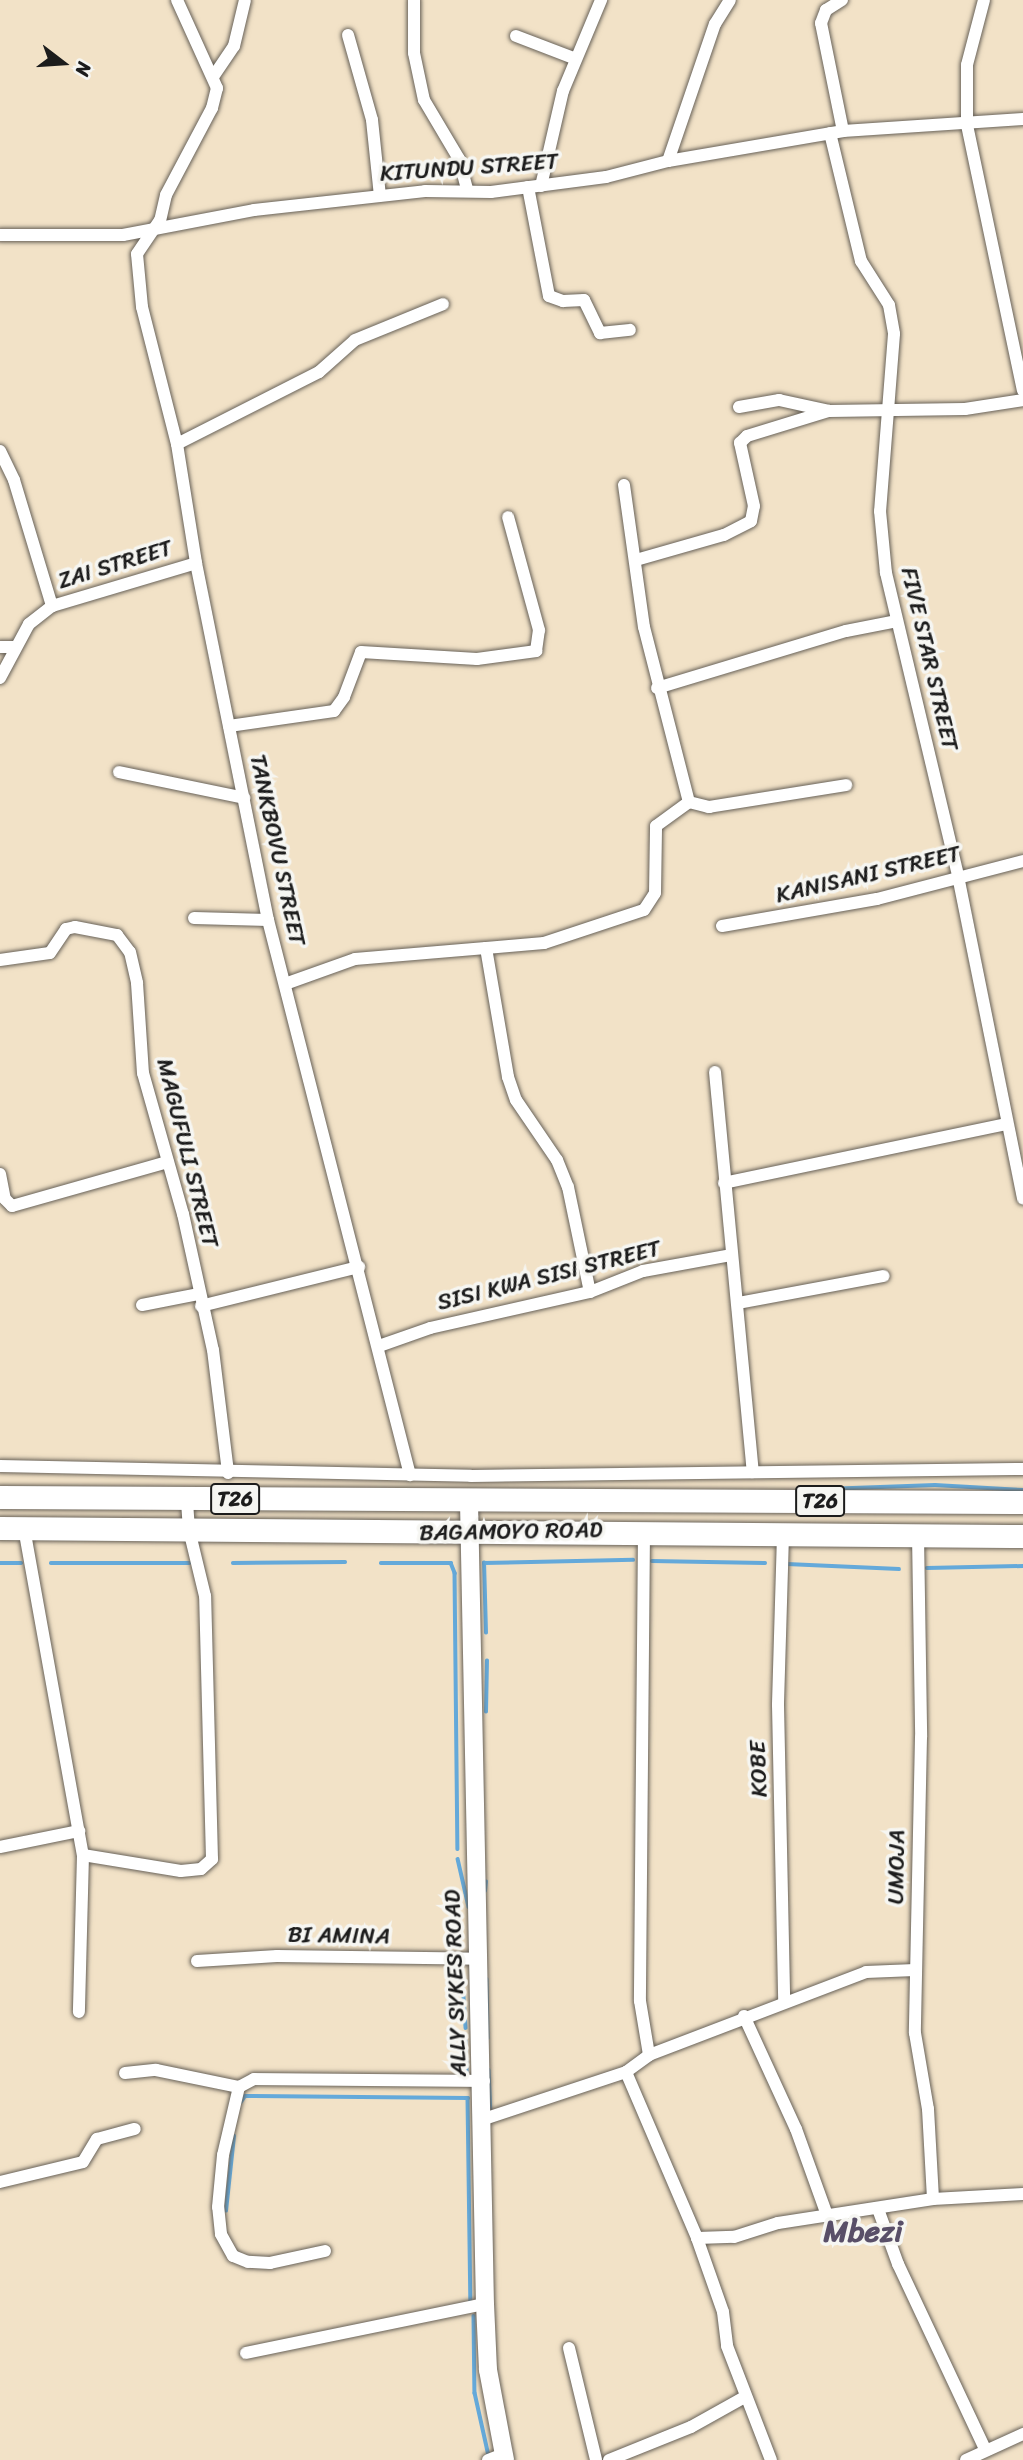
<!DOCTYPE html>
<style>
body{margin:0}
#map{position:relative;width:1023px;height:2460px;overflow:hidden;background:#f2e2c7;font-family:Sriracha,sans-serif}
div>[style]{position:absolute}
.stream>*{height:3.5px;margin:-1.75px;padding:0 1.75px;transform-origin:1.75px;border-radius:1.75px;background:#64a9da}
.roads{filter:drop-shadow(0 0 2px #676158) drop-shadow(0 0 2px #676158)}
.street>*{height:12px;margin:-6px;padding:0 6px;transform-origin:6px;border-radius:6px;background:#fff}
.secondary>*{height:18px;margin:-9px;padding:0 9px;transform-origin:9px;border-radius:9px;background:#fff}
.highway>*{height:23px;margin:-11.5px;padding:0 11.5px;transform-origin:11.5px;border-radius:11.5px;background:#fff}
span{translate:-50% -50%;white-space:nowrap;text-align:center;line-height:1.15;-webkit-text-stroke:7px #f6f6f2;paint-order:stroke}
.shield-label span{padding:2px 5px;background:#f6f6f2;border:2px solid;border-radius:5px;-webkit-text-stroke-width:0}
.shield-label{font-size:21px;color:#1c1c1c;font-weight:700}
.street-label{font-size:23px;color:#1c1c1c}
.district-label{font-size:30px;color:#594f68;font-weight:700}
.north{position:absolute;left:28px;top:28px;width:70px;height:70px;-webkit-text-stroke:5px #f6f6f2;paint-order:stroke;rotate:107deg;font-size:19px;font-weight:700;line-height:28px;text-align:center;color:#1c1c1c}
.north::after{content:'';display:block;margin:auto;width:24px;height:32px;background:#1c1c1c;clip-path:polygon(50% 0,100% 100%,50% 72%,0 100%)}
</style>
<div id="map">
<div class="stream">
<i style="left:798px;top:1490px;width:137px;rotate:-2.1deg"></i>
<i style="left:935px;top:1485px;width:88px;rotate:3.3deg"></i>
<i style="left:652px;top:1561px;width:113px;rotate:1deg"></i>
<i style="left:0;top:1563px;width:21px"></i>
<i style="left:51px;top:1563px;width:138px"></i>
<i style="left:233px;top:1563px;width:112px;rotate:-0.5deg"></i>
<i style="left:381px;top:1563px;width:70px"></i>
<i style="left:451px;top:1563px;width:11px;rotate:68deg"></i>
<i style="left:455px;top:1573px;width:276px;rotate:89.4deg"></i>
<i style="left:787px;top:1564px;width:112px;rotate:2.6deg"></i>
<i style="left:927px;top:1568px;width:96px;rotate:-1.2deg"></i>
<i style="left:486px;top:1633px;width:70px;rotate:-91.6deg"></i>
<i style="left:484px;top:1563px;width:149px;rotate:-1.2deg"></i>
<i style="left:486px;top:1712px;width:51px;rotate:-88.9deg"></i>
<i style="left:458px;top:1859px;width:49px;rotate:77.1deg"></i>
<i style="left:485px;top:1891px;width:9px;rotate:-84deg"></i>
<i style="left:462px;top:1967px;width:61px;rotate:86.2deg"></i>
<i style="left:487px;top:1979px;width:59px;rotate:89deg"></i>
<i style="left:466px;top:2041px;width:36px;rotate:88deg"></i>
<i style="left:489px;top:2070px;width:45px;rotate:87.5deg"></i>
<i style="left:241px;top:2102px;width:7px;rotate:-56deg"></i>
<i style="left:245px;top:2096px;width:223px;rotate:0.5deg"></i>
<i style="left:468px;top:2098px;width:206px;rotate:89.2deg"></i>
<i style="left:226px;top:2211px;width:75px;rotate:-83.9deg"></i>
<i style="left:474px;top:2316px;width:77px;rotate:89.3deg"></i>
<i style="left:475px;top:2393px;width:65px;rotate:77.5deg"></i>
</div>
<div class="roads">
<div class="street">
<i style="left:177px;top:0;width:97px;rotate:65.6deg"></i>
<i style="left:217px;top:88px;width:21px;rotate:104deg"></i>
<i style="left:212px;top:108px;width:98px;rotate:117.9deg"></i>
<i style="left:166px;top:195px;width:26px;rotate:103deg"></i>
<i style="left:160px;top:220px;width:41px;rotate:124.1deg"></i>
<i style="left:137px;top:254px;width:53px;rotate:84.6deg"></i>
<i style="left:142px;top:307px;width:141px;rotate:75.7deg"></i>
<i style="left:177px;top:444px;width:121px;rotate:80.9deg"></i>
<i style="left:196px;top:563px;width:364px;rotate:78.6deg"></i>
<i style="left:268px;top:920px;width:573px;rotate:75.65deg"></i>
<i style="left:414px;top:0;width:53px;rotate:90deg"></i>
<i style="left:414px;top:53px;width:48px;rotate:78deg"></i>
<i style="left:424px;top:100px;width:69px;rotate:59.3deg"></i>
<i style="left:459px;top:159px;width:31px;rotate:75deg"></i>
<i style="left:842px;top:0;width:19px;rotate:148deg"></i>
<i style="left:826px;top:10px;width:14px;rotate:111deg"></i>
<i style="left:821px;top:23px;width:110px;rotate:78.5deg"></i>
<i style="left:984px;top:0;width:67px;rotate:104.7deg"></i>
<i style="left:967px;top:65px;width:60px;rotate:90deg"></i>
<i style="left:967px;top:125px;width:271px;rotate:78.1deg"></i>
<i style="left:348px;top:35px;width:88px;rotate:74.2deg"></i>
<i style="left:372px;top:120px;width:76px;rotate:84deg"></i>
<i style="left:516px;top:36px;width:64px;rotate:21deg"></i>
<i style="left:213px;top:77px;width:37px;rotate:-56deg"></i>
<i style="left:234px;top:46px;width:47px;rotate:-76.6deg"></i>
<i style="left:830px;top:133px;width:132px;rotate:76.4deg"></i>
<i style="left:861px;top:261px;width:52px;rotate:57.5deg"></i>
<i style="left:889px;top:305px;width:29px;rotate:80deg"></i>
<i style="left:894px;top:334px;width:178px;rotate:94.5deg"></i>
<i style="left:880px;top:511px;width:62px;rotate:84.5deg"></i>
<i style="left:886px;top:573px;width:311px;rotate:76.6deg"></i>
<i style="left:958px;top:876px;width:329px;rotate:78.6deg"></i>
<i style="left:668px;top:161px;width:145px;rotate:-71.1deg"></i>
<i style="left:715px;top:24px;width:28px;rotate:-58deg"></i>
<i style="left:541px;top:186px;width:98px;rotate:-77deg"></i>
<i style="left:563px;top:91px;width:99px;rotate:-67.3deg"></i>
<i style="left:528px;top:187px;width:111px;rotate:79.1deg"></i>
<i style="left:549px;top:296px;width:15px;rotate:20deg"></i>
<i style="left:563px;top:301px;width:21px;rotate:-3deg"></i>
<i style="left:584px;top:300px;width:37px;rotate:64deg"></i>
<i style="left:600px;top:333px;width:30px;rotate:-6deg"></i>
<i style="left:0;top:235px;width:123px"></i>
<i style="left:123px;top:235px;width:133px;rotate:-10.8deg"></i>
<i style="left:254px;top:210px;width:172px;rotate:-6.3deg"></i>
<i style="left:425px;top:191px;width:66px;rotate:0.9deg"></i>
<i style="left:491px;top:192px;width:116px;rotate:-7.4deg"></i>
<i style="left:606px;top:177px;width:64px;rotate:-14.5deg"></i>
<i style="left:668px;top:161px;width:178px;rotate:-9.7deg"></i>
<i style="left:843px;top:131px;width:180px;rotate:-3.8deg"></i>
<i style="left:739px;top:407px;width:41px;rotate:-9.9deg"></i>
<i style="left:779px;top:400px;width:51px;rotate:12.4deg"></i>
<i style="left:177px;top:444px;width:159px;rotate:-26.9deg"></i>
<i style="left:319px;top:372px;width:48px;rotate:-41.6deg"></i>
<i style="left:355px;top:340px;width:95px;rotate:-22.2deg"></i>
<i style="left:0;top:451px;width:32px;rotate:64deg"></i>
<i style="left:14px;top:480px;width:132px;rotate:73.2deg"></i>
<i style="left:624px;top:485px;width:143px;rotate:82deg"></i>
<i style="left:644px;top:627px;width:181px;rotate:75.6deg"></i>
<i style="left:689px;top:802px;width:21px;rotate:14deg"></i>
<i style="left:709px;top:807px;width:139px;rotate:-9.1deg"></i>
<i style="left:636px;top:560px;width:91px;rotate:-15.9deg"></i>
<i style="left:724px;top:535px;width:30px;rotate:-27deg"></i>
<i style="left:751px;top:521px;width:15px;rotate:-79deg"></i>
<i style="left:754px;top:506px;width:65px;rotate:-102.5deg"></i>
<i style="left:740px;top:443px;width:10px;rotate:-45deg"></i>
<i style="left:747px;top:436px;width:86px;rotate:-17deg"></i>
<i style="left:829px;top:411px;width:136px;rotate:-0.8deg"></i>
<i style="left:965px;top:409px;width:59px;rotate:-8.8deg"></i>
<i style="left:0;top:647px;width:14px"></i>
<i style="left:0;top:678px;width:61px;rotate:-61.8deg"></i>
<i style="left:29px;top:624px;width:29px;rotate:-38deg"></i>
<i style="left:52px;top:606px;width:150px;rotate:-16.6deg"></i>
<i style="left:657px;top:688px;width:197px;rotate:-16.8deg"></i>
<i style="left:846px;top:631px;width:52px;rotate:-11.1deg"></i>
<i style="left:229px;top:726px;width:106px;rotate:-8.1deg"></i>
<i style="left:334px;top:711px;width:17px;rotate:-54deg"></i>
<i style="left:344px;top:697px;width:48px;rotate:-69.3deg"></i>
<i style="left:361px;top:652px;width:116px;rotate:3.5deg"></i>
<i style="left:477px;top:659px;width:60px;rotate:-7.7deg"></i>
<i style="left:536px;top:651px;width:21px;rotate:-82deg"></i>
<i style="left:539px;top:630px;width:117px;rotate:-105.3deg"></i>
<i style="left:119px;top:772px;width:128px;rotate:11.7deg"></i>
<i style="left:194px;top:918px;width:74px;rotate:1.5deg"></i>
<i style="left:722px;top:926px;width:157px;rotate:-9.9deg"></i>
<i style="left:877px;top:899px;width:151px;rotate:-14.6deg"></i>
<i style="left:486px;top:948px;width:58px;rotate:-4.9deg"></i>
<i style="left:544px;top:943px;width:105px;rotate:-18.3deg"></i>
<i style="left:644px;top:910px;width:20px;rotate:-57deg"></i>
<i style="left:655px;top:893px;width:67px;rotate:-89.1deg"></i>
<i style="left:656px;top:826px;width:41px;rotate:-36deg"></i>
<i style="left:0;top:960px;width:50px;rotate:-8deg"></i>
<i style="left:50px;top:953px;width:29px;rotate:-56deg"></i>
<i style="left:66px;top:929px;width:9px;rotate:-13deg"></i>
<i style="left:75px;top:927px;width:43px;rotate:10.8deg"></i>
<i style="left:117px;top:935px;width:21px;rotate:53deg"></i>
<i style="left:130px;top:952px;width:32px;rotate:77deg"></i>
<i style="left:137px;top:983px;width:90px;rotate:86.2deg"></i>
<i style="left:143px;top:1073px;width:147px;rotate:74.2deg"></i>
<i style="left:183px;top:1214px;width:139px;rotate:77.6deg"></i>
<i style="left:213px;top:1350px;width:124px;rotate:83deg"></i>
<i style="left:285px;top:984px;width:74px;rotate:-19.7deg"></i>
<i style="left:355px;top:959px;width:131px;rotate:-4.8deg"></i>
<i style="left:486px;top:948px;width:131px;rotate:80.3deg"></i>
<i style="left:508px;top:1077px;width:24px;rotate:71deg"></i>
<i style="left:516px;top:1100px;width:73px;rotate:55.7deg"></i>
<i style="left:557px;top:1160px;width:29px;rotate:68deg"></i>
<i style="left:568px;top:1187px;width:107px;rotate:78.2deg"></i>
<i style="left:715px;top:1072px;width:402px;rotate:84.6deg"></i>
<i style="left:0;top:1174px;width:25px;rotate:79deg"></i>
<i style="left:5px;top:1199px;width:10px;rotate:45deg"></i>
<i style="left:12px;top:1206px;width:162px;rotate:-15.8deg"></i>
<i style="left:724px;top:1183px;width:288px;rotate:-11.8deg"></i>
<i style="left:738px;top:1303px;width:148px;rotate:-10.5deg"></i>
<i style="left:142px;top:1305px;width:57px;rotate:-11.1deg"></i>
<i style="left:201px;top:1306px;width:163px;rotate:-13.9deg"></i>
<i style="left:379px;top:1346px;width:54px;rotate:-19.4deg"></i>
<i style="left:430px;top:1328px;width:164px;rotate:-12.7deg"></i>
<i style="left:590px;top:1292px;width:57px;rotate:-21.6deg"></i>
<i style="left:643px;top:1271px;width:89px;rotate:-10.3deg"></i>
<i style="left:0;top:1466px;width:471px;rotate:1.2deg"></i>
<i style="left:471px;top:1476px;width:552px;rotate:-0.73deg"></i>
<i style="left:24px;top:1528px;width:332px;rotate:79.8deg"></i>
<i style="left:83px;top:1855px;width:157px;rotate:91.5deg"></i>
<i style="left:644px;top:1531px;width:470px;rotate:90.5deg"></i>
<i style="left:640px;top:2001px;width:55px;rotate:80.5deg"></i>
<i style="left:783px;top:1535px;width:170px;rotate:91.7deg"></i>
<i style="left:778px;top:1705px;width:296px;rotate:88.8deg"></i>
<i style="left:918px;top:1535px;width:202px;rotate:89.1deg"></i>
<i style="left:921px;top:1737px;width:296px;rotate:91.2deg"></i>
<i style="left:915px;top:2033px;width:77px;rotate:80.3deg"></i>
<i style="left:928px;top:2109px;width:90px;rotate:86.8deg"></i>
<i style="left:0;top:1847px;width:81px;rotate:-11.4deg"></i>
<i style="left:83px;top:1855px;width:99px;rotate:9.3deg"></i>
<i style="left:181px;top:1871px;width:20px;rotate:-6deg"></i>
<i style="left:201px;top:1869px;width:15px;rotate:-42deg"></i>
<i style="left:212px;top:1859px;width:263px;rotate:-91.5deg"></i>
<i style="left:205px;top:1596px;width:68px;rotate:-103.6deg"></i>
<i style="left:189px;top:1530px;width:31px;rotate:-94deg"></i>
<i style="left:197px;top:1961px;width:80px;rotate:-3.6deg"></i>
<i style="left:277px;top:1956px;width:203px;rotate:0.8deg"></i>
<i style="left:744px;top:2016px;width:124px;rotate:65.3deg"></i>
<i style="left:796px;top:2129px;width:91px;rotate:70.2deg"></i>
<i style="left:626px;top:2072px;width:181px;rotate:66.8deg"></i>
<i style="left:697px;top:2238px;width:78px;rotate:70.6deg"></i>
<i style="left:723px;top:2312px;width:34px;rotate:83deg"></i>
<i style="left:727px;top:2346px;width:122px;rotate:68.9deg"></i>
<i style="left:125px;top:2073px;width:31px;rotate:-6deg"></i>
<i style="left:156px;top:2070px;width:85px;rotate:11.6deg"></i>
<i style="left:484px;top:2119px;width:150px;rotate:-18.3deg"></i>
<i style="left:626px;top:2072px;width:29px;rotate:-36deg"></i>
<i style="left:649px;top:2055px;width:232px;rotate:-20.9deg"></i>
<i style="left:866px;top:1972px;width:49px;rotate:-2.3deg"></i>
<i style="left:0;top:2182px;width:85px;rotate:-13.5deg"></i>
<i style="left:83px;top:2162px;width:27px;rotate:-59deg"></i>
<i style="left:97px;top:2139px;width:39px;rotate:-15deg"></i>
<i style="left:878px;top:2209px;width:59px;rotate:70deg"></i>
<i style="left:898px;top:2264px;width:204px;rotate:64.8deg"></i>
<i style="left:697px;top:2238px;width:37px;rotate:-2deg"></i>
<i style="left:734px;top:2237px;width:46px;rotate:-17.7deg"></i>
<i style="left:778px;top:2223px;width:157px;rotate:-8.8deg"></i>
<i style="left:933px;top:2199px;width:90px;rotate:-3.2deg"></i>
<i style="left:325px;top:2251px;width:56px;rotate:167.7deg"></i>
<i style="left:270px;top:2263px;width:22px;rotate:-177deg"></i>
<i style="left:248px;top:2262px;width:16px;rotate:-158deg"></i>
<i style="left:233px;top:2256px;width:25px;rotate:-119deg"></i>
<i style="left:221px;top:2234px;width:27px;rotate:-96deg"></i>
<i style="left:218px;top:2207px;width:52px;rotate:-84.5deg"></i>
<i style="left:223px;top:2155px;width:70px;rotate:-76.8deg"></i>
<i style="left:239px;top:2087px;width:17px;rotate:-28deg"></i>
<i style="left:254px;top:2079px;width:230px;rotate:0.5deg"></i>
<i style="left:569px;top:2348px;width:115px;rotate:76.4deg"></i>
<i style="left:246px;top:2353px;width:244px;rotate:-11.6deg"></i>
<i style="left:488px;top:2460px;width:17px;rotate:-21deg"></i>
<i style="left:609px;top:2460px;width:88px;rotate:-21.9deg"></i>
<i style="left:691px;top:2427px;width:62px;rotate:-29.1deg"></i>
<i style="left:966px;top:2460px;width:63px;rotate:-24.5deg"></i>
</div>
<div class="secondary">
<i style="left:469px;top:1502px;width:802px;rotate:88.86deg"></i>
<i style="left:485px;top:2304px;width:66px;rotate:87.4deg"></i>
<i style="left:488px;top:2370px;width:92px;rotate:79.3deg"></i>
</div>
<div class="highway">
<i style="left:0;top:1497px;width:1023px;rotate:0.28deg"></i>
<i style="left:0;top:1528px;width:1023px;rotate:0.45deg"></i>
</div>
</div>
<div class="shield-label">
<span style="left:235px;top:1499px">T26</span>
<span style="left:820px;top:1501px">T26</span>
</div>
<div class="street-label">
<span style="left:469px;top:168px;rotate:-4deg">KITUNDU STREET</span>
<span style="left:115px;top:565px;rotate:-17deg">ZAI STREET</span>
<span style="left:929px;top:659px;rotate:77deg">FIVE STAR STREET</span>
<span style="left:277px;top:850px;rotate:78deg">TANKBOVU STREET</span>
<span style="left:868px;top:875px;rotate:-13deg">KANISANI STREET</span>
<span style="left:187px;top:1153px;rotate:76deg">MAGUFULI STREET</span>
<span style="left:549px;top:1276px;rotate:-14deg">SISI KWA SISI STREET</span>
<span style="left:511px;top:1532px;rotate:-1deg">BAGAMOYO ROAD</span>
<span style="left:759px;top:1769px;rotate:-92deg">KOBE</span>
<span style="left:897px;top:1867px;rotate:-89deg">UMOJA</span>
<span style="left:339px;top:1936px;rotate:1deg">BI AMINA</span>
<span style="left:456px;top:1983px;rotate:-92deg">ALLY SYKES ROAD</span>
</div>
<div class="district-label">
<span style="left:863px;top:2231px">Mbezi</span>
</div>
<div class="north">N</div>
</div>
